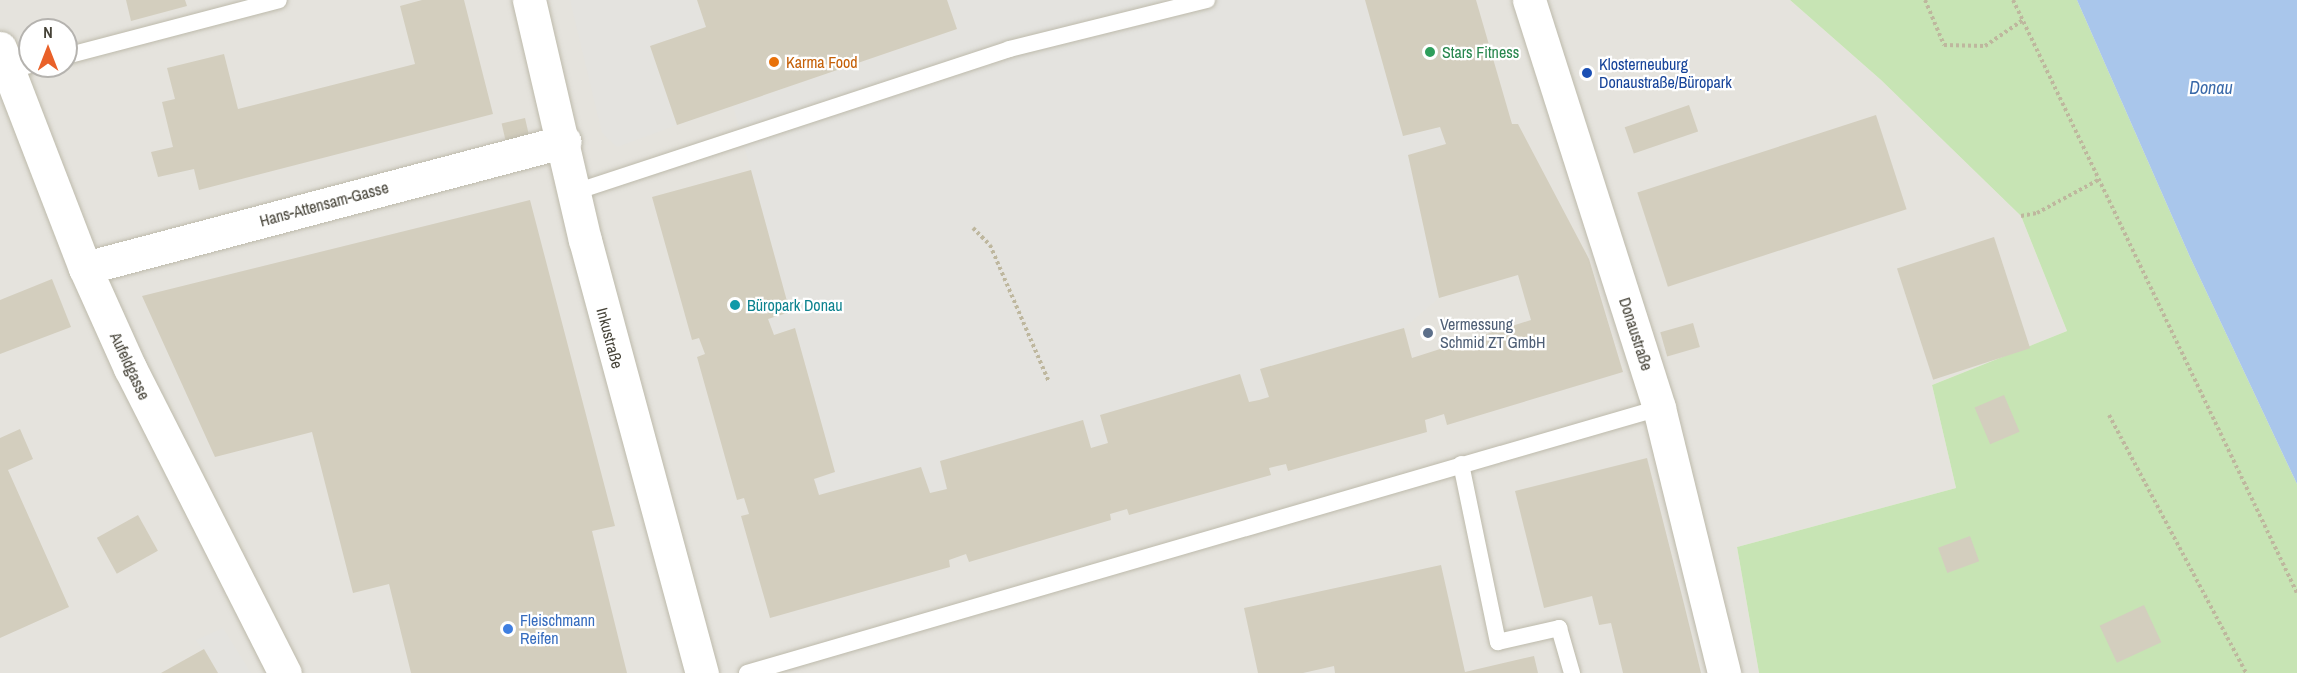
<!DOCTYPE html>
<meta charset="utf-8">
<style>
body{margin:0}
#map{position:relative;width:2297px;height:673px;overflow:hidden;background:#f3f1e8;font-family:"Archivo Narrow",sans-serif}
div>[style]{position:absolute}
.industrial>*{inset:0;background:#e5e3dd}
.green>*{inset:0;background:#c7e4b4}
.parking>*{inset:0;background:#e4e3df}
.water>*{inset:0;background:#a9c6eb}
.building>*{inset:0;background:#d3cebe;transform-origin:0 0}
.path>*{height:4px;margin-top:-2px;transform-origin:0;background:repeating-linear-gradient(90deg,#beb79e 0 3px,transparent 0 6px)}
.roads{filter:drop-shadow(0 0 2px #bdbaab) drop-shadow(0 0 2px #bdbaab)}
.service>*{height:16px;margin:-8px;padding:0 8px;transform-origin:8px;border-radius:8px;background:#fff}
.minor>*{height:33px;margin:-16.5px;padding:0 16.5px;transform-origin:16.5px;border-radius:16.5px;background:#fff}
.dots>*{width:16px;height:16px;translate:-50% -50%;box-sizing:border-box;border:3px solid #fff;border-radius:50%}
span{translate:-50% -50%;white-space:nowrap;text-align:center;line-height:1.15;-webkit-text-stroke:4.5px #fff;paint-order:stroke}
.leisure-label{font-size:16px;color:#27864d}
.left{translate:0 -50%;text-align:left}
.food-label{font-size:16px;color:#c56008}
.transit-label{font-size:16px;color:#164399}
.street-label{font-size:16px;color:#454237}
.culture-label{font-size:16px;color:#0d838f}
.service-label{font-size:16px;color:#4e5e75}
.shop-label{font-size:16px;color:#366cbe}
.water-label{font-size:18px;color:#3969a9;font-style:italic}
.north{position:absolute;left:18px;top:18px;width:60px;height:60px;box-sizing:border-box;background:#fff;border:2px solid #b5b3af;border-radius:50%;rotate:0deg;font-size:16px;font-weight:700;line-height:24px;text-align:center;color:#454237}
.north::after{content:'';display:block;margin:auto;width:21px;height:27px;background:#e96129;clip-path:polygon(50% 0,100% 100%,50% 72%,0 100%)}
</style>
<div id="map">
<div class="industrial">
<i style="clip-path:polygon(evenodd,0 0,1790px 0,1881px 80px,2021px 216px,2067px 331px,1932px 385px,1956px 488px,1737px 547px,1759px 673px,0 673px,0 0,30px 30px,66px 30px,66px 66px,30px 66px,30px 30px)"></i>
</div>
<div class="green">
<i style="clip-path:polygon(1790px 0,2077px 0,2190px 257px,2297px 484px,2297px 673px,1759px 673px,1737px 547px,1956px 488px,1932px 385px,2067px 331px,2021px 216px,1881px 80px)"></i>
</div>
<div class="parking">
<i style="clip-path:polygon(570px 0,697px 0,706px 27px,650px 46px,677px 125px,617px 147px,602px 133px)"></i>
<i style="clip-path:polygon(947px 0,1365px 0,1403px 136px,1440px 127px,1446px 144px,1408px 155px,1439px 298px,1404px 328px,1260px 369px,1269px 397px,1249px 402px,1240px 374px,1100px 415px,1108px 443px,1099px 446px,1091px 448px,1083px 420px,940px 461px,947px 489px,930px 493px,921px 467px,819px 495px,814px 479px,835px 472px,795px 328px,774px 335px,768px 319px,790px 311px,733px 106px,957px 29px)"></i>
<i style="clip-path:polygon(223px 628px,251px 673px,217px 673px,196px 640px)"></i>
</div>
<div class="water">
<i style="clip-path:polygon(2077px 0,2297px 0,2297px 484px,2190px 257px)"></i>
</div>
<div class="building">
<i style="clip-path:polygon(126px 0,185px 0,187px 6px,131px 21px)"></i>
<i style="clip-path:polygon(422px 0,464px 0,493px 114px,199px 190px,194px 169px,158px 177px,151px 152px,173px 147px,162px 102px,175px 99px,167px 68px,224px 54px,238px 109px,415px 64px,400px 6px)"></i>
<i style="clip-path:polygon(697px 0,947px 0,957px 29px,677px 125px,650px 46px,706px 27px)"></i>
<i style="clip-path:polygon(1365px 0,1476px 0,1512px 124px,1518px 124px,1589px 259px,1623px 372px,1447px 425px,1444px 414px,1425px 420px,1427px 432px,1288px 471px,1286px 464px,1277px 466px,1269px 468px,1271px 475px,1129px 515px,1127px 509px,1110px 514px,1111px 520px,969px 562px,966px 554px,949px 560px,950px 567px,770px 618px,741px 516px,749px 514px,744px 498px,737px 500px,697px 357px,705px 354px,699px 338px,692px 340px,652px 197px,751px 170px,790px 312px,768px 319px,774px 335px,795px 328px,835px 472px,814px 479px,819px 495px,921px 467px,930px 493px,947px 489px,940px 461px,1083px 420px,1091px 448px,1108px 443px,1100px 415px,1240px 374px,1249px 402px,1259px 400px,1269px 397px,1260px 369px,1404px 328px,1412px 358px,1531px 320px,1518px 275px,1439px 298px,1408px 155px,1446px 144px,1440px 127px,1403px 136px)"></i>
<i style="left:1689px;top:105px;width:28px;height:68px;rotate:71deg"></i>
<i style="left:1876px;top:115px;width:99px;height:251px;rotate:72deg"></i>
<i style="left:525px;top:118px;width:23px;height:24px;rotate:77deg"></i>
<i style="clip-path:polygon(530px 200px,615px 526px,592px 531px,627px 673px,411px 673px,389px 584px,353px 593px,312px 432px,215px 457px,142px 296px)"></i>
<i style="left:1994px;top:237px;width:117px;height:102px;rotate:72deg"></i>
<i style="clip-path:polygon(52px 279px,71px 327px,0 354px,0 300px)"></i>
<i style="left:1693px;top:323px;width:25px;height:34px;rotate:74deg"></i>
<i style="left:2004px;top:395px;width:40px;height:32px;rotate:67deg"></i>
<i style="clip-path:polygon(20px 429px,33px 459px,8px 470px,69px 607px,0 638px,0 438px)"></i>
<i style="clip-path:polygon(1647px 458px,1684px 604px,1701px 673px,1623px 673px,1611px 623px,1599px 625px,1592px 596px,1544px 608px,1515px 491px)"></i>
<i style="left:138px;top:515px;width:41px;height:47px;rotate:61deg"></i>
<i style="left:1970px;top:536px;width:27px;height:34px;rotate:70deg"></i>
<i style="clip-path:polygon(1441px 565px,1465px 672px,1534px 656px,1538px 673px,1335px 673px,1334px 666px,1303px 673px,1258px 673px,1244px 608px)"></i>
<i style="left:2144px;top:605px;width:41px;height:49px;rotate:65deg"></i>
<i style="clip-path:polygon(204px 649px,218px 673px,161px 673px)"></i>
</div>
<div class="path">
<i style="left:1925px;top:0;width:49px;rotate:67.1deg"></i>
<i style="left:1944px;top:45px;width:41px;rotate:1.4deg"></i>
<i style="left:1985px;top:46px;width:46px;rotate:-34.4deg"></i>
<i style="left:2013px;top:0;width:657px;rotate:64.41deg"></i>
<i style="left:2021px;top:216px;width:16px;rotate:-11deg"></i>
<i style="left:2037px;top:213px;width:69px;rotate:-28.4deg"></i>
<i style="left:973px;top:228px;width:24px;rotate:45deg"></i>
<i style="left:990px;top:245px;width:149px;rotate:66.7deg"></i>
<i style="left:2109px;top:415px;width:292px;rotate:62deg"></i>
</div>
<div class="roads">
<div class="service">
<i style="left:66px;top:56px;width:220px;rotate:-14.7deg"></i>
<i style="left:9px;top:70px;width:22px;rotate:-13deg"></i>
<i style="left:575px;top:192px;width:457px;rotate:-18.2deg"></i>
<i style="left:1009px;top:49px;width:204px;rotate:-13.9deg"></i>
<i style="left:1461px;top:464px;width:182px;rotate:78.3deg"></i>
<i style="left:1498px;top:642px;width:63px;rotate:-12.9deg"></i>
<i style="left:1559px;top:628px;width:47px;rotate:73.9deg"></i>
<i style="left:747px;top:673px;width:950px;rotate:-16.2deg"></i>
</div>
<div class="minor">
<i style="left:529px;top:0;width:246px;rotate:76.9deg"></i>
<i style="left:585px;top:240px;width:449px;rotate:74.9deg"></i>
<i style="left:1529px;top:0;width:428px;rotate:72.3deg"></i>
<i style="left:1659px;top:408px;width:273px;rotate:76.2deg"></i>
<i style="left:0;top:48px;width:236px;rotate:68.9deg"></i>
<i style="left:85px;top:268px;width:110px;rotate:65.8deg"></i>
<i style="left:130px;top:368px;width:342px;rotate:63.1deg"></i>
<i style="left:85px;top:268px;width:496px;rotate:-14.8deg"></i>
</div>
</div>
<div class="dots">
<i style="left:1430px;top:52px;background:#2e9e5b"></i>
<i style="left:774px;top:62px;background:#e8710a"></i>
<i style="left:1587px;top:73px;background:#1a4fb4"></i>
<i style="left:735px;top:305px;background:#0f9aa8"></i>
<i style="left:1428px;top:333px;background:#5c6f8a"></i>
<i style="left:508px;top:629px;background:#3f7fe0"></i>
</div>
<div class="leisure-label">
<span class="left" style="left:1442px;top:52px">Stars Fitness</span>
</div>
<div class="food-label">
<span class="left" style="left:786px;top:62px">Karma Food</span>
</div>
<div class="transit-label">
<span class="left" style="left:1599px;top:73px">Klosterneuburg<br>Donaustraße/Büropark</span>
</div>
<div class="street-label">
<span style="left:324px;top:204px;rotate:-15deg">Hans-Attensam-Gasse</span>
<span style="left:1636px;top:334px;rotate:72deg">Donaustraße</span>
<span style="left:610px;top:338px;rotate:75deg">Inkustraße</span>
<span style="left:130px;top:366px;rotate:65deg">Aufeldgasse</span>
</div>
<div class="culture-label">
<span class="left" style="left:747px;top:305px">Büropark Donau</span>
</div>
<div class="service-label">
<span class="left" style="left:1440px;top:333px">Vermessung<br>Schmid ZT GmbH</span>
</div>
<div class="shop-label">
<span class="left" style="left:520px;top:629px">Fleischmann<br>Reifen</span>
</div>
<div class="water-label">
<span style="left:2211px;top:88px">Donau</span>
</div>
<div class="north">N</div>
</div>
